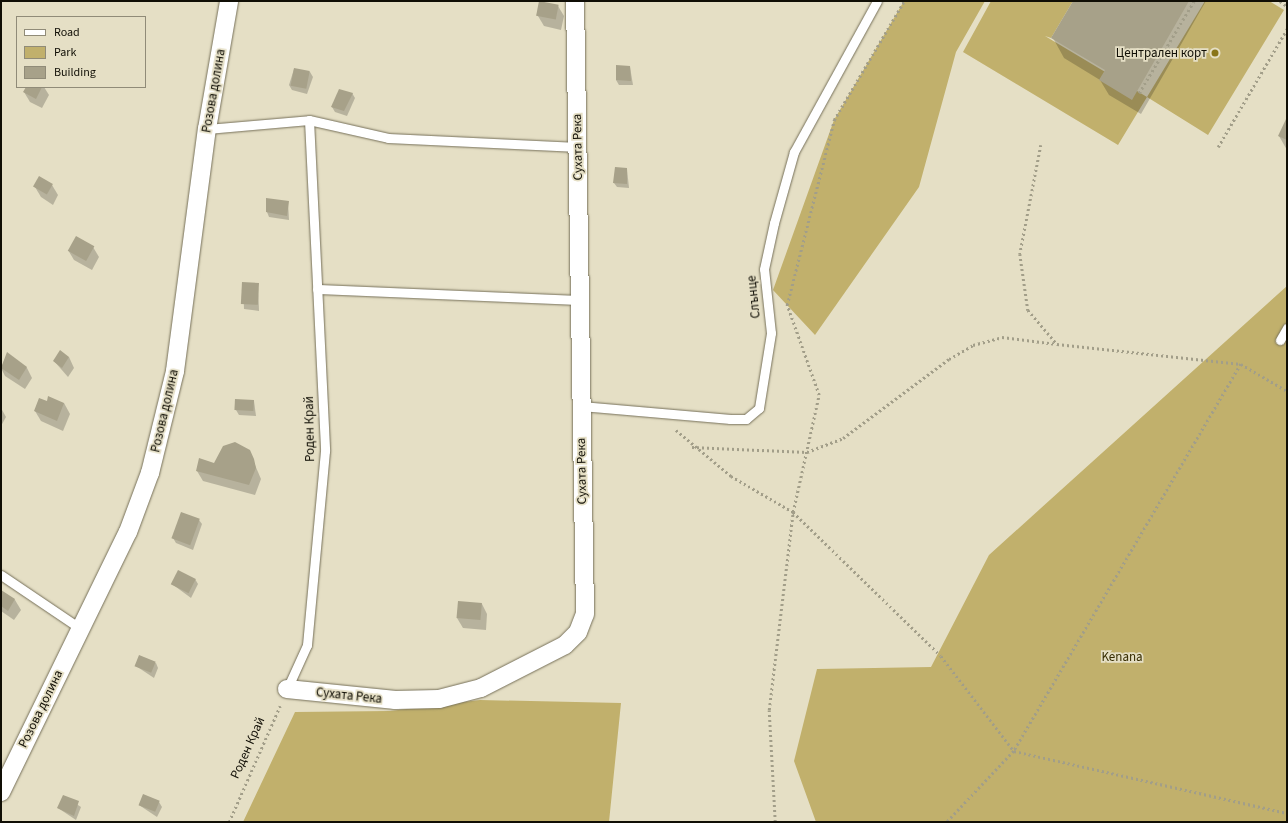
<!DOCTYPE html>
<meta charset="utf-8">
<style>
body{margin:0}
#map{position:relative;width:1288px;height:823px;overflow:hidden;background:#e5dfc5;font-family:"Source Sans 3",sans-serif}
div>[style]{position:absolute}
.green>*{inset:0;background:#c1b06c}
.shadow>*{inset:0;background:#0003}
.building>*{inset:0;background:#a7a189;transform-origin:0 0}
.path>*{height:2.5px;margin-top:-1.25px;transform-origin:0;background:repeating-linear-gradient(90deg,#a29e89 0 2px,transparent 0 5px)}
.roads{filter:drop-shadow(0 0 1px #767059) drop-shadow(0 0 1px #767059)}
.service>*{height:9px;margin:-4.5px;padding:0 4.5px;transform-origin:4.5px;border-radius:4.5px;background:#fff}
.minor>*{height:18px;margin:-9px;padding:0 9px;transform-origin:9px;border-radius:9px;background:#fff}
.dots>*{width:11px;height:11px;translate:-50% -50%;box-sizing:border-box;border:2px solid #e5dfc5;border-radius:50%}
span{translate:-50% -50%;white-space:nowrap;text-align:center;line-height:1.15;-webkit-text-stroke:3.5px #e5dfc5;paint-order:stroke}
.poi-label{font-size:13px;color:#100e05}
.right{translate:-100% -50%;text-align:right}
.street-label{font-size:13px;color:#100e05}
.park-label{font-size:13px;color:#362c01}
.frame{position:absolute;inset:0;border:2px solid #100e05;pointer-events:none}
.legend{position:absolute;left:16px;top:16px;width:130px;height:72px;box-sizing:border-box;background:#e5dfc5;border:1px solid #908b78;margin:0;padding:5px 7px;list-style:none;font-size:12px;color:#100e05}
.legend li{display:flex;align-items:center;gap:8px;height:20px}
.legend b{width:20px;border:1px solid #908b78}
</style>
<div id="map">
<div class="green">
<i style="clip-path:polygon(904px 1px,985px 1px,956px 52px,919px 187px,815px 335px,773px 290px,834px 120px)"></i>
<i style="clip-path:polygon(991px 1px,1073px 1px,1051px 38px,1045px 36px,1147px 97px,1205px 1px,1269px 1px,1284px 10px,1208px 135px,1147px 97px,1118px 145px,963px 52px)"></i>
<i style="clip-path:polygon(1287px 286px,1287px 822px,816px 822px,794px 761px,817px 669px,931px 667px,989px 555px)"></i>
<i style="clip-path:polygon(480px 700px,621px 703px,609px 822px,243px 822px,295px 712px,390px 711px)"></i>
</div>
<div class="shadow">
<i style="clip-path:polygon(1075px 1px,1206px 1px,1141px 114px,1109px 95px,1100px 80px,1064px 58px,1053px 38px)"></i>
<i style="clip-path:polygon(558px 6px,564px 16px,561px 30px,544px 26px,538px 16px)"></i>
<i style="clip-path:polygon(630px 67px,633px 85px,619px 85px,616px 80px)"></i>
<i style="clip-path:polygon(294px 69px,310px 72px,313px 77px,307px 94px,292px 90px,289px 85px)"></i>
<i style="clip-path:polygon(27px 87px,44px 87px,49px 95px,42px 108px,30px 102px,24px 92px)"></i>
<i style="clip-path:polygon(352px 93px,355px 98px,347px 116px,335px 112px,332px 107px)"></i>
<i style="clip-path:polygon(1287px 119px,1287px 150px,1279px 136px)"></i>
<i style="clip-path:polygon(627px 169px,629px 188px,617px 187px,614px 183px)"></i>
<i style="clip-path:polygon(52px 185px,58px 195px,53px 205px,41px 197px,35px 187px)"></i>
<i style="clip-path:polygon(288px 202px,289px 220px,269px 217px,267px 212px)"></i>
<i style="clip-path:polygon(93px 247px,99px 257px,92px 270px,74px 260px,68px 250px)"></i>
<i style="clip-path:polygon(243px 283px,258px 284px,259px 311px,244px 309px)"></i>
<i style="clip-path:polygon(7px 354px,27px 368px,32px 378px,25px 389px,5px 376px,1px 368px)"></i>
<i style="clip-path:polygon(69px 357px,74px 368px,68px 377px,54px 361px)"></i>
<i style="clip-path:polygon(254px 401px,256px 416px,239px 415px,236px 410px)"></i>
<i style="clip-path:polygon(47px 402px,64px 403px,70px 414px,63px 431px,41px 421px,35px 411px)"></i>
<i style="clip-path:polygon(1px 408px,6px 417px,1px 426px)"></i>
<i style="clip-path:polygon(249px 451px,261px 479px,255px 495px,203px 481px,197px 471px)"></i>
<i style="clip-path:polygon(199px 520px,202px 524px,193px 550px,176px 543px,173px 538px)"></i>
<i style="clip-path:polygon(195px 579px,198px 584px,191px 598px,172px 584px)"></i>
<i style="clip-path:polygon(1px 591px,15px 600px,21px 610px,14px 620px,1px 611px)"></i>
<i style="clip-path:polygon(459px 603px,482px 604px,487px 614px,486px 630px,463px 628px,457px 618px)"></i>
<i style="clip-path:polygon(156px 663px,158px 668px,154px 678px,136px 666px)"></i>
<i style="clip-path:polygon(64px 796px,81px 807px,76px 820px,58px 808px)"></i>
<i style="clip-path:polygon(159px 802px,162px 807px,157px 817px,139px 805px)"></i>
</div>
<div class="building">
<i style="left:539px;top:1px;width:20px;height:15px;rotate:11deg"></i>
<i style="clip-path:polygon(1073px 1px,1189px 1px,1132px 100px,1099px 80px,1105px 70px,1051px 38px)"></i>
<i style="clip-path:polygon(616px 65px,630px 66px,631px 81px,616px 80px)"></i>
<i style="left:294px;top:68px;width:16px;height:18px;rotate:11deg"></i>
<i style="clip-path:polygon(26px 87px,42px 87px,36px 99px,23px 92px)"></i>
<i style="clip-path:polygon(339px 89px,353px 93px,344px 111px,331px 107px)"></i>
<i style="clip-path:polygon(1287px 117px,1287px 140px,1278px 136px)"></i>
<i style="clip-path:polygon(615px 167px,627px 168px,627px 184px,613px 183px)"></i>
<i style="left:39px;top:176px;width:16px;height:12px;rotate:30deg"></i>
<i style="clip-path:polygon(266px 198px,289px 201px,287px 216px,266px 212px)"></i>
<i style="left:76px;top:236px;width:21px;height:17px;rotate:29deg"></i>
<i style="left:242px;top:282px;width:17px;height:22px;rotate:3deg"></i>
<i style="clip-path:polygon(60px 350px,69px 357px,62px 368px,53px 361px)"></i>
<i style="clip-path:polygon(7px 352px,27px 367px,19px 380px,1px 368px)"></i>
<i style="clip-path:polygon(48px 396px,64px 403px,57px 421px,34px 411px,39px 398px,47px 401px)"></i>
<i style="left:235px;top:399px;width:19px;height:11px;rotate:3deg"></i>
<i style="clip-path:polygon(235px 442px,250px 450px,254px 459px,256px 468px,249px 485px,196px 471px,199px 458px,214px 463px,223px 446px)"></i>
<i style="left:181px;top:512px;width:20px;height:28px;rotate:20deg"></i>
<i style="left:178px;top:570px;width:20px;height:16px;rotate:27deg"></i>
<i style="clip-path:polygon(1px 590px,15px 599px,8px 611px,1px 606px)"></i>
<i style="left:458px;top:601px;width:24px;height:17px;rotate:5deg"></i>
<i style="left:139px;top:655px;width:18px;height:12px;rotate:22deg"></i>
<i style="left:143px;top:794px;width:18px;height:12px;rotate:22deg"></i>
<i style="clip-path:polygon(63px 795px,79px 801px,74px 816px,57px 808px)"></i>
</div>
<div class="path">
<i style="left:1280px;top:1px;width:9px;rotate:36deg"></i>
<i style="left:1139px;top:93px;width:107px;rotate:-59.1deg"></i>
<i style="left:1041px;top:145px;width:111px;rotate:100.9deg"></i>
<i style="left:1020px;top:254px;width:57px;rotate:81.9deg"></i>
<i style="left:1028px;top:310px;width:45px;rotate:49.5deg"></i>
<i style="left:1057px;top:344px;width:185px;rotate:6.2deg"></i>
<i style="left:1241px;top:364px;width:53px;rotate:30.4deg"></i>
<i style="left:1218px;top:147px;width:137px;rotate:-59.7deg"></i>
<i style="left:1241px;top:364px;width:449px;rotate:120.4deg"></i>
<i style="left:1014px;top:751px;width:280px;rotate:12.8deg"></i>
<i style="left:676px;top:430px;width:72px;rotate:39.9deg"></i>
<i style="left:731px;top:476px;width:72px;rotate:30.1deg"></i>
<i style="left:793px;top:512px;width:206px;rotate:44.2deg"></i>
<i style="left:941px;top:656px;width:120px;rotate:52.5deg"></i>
<i style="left:1014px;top:751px;width:98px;rotate:133.3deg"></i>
<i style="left:692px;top:447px;width:115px;rotate:2.5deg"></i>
<i style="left:807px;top:452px;width:39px;rotate:-21deg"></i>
<i style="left:843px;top:438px;width:132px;rotate:-36.7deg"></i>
<i style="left:949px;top:359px;width:28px;rotate:-30deg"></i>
<i style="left:973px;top:345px;width:30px;rotate:-15deg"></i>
<i style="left:1002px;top:337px;width:55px;rotate:7.3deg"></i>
<i style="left:229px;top:822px;width:127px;rotate:-66.3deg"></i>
<i style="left:775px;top:822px;width:112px;rotate:-93.1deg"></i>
<i style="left:769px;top:710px;width:199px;rotate:-83.1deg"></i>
<i style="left:793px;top:512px;width:120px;rotate:-77.5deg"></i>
<i style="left:819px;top:395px;width:96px;rotate:-109.6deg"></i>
<i style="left:787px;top:305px;width:191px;rotate:-75.7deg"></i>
<i style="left:834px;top:120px;width:138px;rotate:-59.5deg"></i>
</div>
<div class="roads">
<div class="service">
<i style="left:309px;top:120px;width:81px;rotate:12.8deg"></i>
<i style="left:388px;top:138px;width:190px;rotate:2.7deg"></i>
<i style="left:207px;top:129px;width:102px;rotate:-5deg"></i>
<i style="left:309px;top:120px;width:331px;rotate:87.2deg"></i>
<i style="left:325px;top:451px;width:195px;rotate:95.3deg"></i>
<i style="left:307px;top:645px;width:48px;rotate:114.4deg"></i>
<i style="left:317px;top:289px;width:263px;rotate:2.4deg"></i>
<i style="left:1280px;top:340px;width:14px;rotate:-60deg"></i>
<i style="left:581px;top:406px;width:150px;rotate:5deg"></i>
<i style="left:730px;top:419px;width:16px"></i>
<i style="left:746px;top:419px;width:17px;rotate:-40deg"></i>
<i style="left:759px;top:408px;width:76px;rotate:-80.9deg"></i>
<i style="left:771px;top:333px;width:64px;rotate:-96.2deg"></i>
<i style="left:764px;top:269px;width:47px;rotate:-77.7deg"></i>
<i style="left:774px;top:223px;width:74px;rotate:-74.3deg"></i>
<i style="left:794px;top:152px;width:172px;rotate:-61.2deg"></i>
<i style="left:1px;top:575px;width:97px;rotate:34deg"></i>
</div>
<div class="minor">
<i style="left:287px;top:689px;width:109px;rotate:5.8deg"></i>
<i style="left:395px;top:700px;width:44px;rotate:-1.3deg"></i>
<i style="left:439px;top:699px;width:43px;rotate:-14.7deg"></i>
<i style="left:481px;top:688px;width:94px;rotate:-27.1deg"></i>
<i style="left:565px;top:645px;width:18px;rotate:-45deg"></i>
<i style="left:578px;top:632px;width:19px;rotate:-69deg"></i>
<i style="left:585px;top:614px;width:613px;rotate:-90.93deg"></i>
<i style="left:1px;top:792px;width:289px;rotate:-64deg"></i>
<i style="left:128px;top:532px;width:63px;rotate:-69.6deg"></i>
<i style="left:150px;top:473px;width:105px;rotate:-76.2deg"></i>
<i style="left:175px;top:371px;width:244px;rotate:-82.5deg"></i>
<i style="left:207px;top:129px;width:130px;rotate:-80.2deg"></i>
</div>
</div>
<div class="dots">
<i style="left:1215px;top:53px;background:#897519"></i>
</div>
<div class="poi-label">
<span class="right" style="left:1207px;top:53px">Централен корт</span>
</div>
<div class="street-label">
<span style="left:214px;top:91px;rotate:-80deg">Розова долина</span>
<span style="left:578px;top:147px;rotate:-91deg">Сухата Река</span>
<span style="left:754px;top:297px;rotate:-96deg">Слънце</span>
<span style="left:165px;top:411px;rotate:-77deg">Розова долина</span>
<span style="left:310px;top:429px;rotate:-91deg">Роден Край</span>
<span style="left:582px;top:471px;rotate:-91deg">Сухата Река</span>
<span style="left:349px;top:696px;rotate:6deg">Сухата Река</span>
<span style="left:41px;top:709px;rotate:-64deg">Розова долина</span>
<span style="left:248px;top:748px;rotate:-66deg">Роден Край</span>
</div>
<div class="park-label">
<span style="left:1122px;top:657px">Kenana</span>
</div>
<div class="frame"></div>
<ul class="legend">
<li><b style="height:5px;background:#fff"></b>Road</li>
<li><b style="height:11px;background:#c1b06c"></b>Park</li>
<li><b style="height:11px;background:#a7a189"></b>Building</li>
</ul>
</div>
